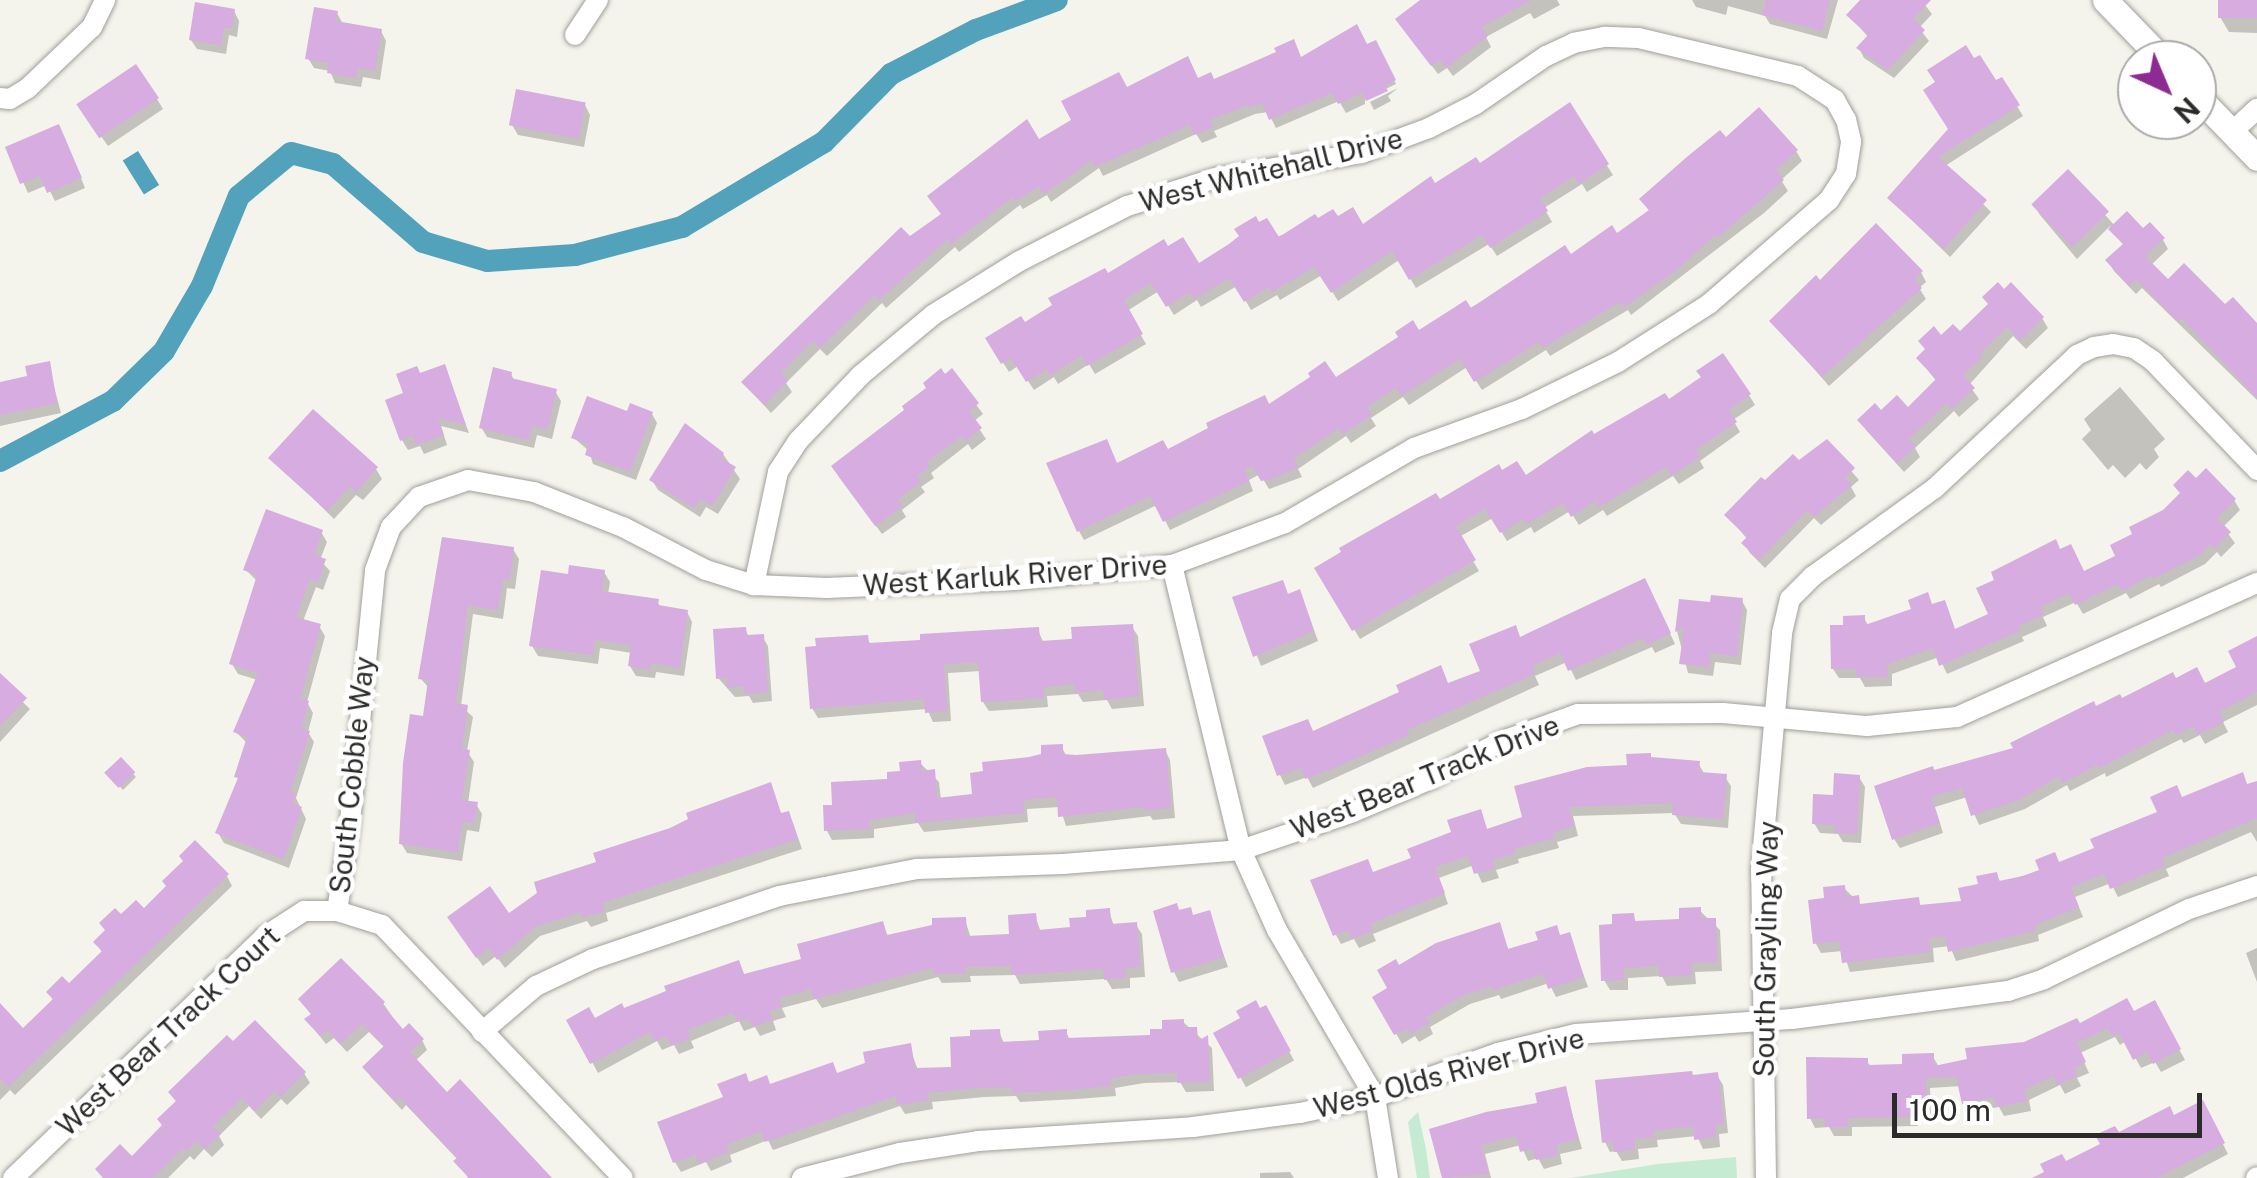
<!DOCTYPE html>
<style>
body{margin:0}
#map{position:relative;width:2257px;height:1178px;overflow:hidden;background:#f4f3ec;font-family:"Public Sans",sans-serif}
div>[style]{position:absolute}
.green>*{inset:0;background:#c5ecd2}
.water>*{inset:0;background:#53a2bb;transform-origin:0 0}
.shadow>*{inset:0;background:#0003;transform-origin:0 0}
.canal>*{height:22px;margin:-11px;padding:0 11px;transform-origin:11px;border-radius:11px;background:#53a2bb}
.building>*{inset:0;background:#d6ace1;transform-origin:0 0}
.roads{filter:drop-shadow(0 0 2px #a09f9a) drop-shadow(0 0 2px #a09f9a)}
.minor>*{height:20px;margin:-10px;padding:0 10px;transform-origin:10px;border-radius:10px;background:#fff}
.tertiary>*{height:25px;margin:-12.5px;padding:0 12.5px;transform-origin:12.5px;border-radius:12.5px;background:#fff}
span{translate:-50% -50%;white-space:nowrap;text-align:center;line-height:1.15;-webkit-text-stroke:9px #fff;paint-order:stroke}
.street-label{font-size:28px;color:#2b2b29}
.north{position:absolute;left:2117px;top:40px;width:100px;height:100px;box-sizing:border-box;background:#fff;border:2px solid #aaaaa9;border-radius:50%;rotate:136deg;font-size:28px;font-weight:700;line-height:40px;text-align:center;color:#2b2b29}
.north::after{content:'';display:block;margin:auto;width:35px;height:45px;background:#8d2b92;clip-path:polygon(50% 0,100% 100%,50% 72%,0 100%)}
.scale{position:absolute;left:1892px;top:1093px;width:310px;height:45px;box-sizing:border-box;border:5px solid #2b2b29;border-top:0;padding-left:12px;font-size:30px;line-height:35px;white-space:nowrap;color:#2b2b29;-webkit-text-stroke:8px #fff;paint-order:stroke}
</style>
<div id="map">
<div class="green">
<i style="clip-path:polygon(1418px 1112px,1426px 1149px,1430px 1178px,1417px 1178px,1408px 1122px)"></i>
<i style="clip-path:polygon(1736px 1157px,1737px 1178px,1570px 1178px,1658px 1164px)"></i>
</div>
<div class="water">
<i style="left:138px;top:151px;width:40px;height:18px;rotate:58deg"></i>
</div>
<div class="shadow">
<i style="clip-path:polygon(1427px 0,1557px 0,1560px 5px,1534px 19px,1530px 13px,1486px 37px,1491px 47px,1453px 76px,1447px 68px,1438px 74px,1404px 29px)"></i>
<i style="clip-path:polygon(1692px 0,1838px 0,1827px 39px,1770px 24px,1765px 16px,1728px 6px,1726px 15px,1696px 7px)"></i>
<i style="clip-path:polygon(1864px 0,1921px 0,1932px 14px,1919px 28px,1929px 41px,1894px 78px,1864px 58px,1859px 48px,1869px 38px,1849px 15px)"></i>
<i style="clip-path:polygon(2220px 0,2257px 0,2257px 33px,2229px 32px,2220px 17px)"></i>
<i style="clip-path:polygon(234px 11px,239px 21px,237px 37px,229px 35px,226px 54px,197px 49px,191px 40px)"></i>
<i style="clip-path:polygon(337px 13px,343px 24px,381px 31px,386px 41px,380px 80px,363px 77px,361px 87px,335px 83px,330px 71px,314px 68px,308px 58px)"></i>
<i style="clip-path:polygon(1367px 47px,1381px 53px,1396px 84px,1365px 99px,1365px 104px,1346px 113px,1339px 101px,1276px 128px,1268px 112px,1255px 114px,1214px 131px,1217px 137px,1202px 143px,1196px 134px,1103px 176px,1099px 168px,1051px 202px,1047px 195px,1023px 209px,1020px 205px,959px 252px,955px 247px,886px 308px,882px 303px,827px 356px,820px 349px,786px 383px,792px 392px,771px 413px,744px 383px,909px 240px,1038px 142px,1126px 90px,1213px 82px)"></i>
<i style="clip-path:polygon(2001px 80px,2023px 116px,1945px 166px,1991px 212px,1950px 257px,1890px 199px,1951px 130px,1938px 83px)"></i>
<i style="clip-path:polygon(1398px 88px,1388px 96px,1391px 101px,1374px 110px,1370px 102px)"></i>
<i style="clip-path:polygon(157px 99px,163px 109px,108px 146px,86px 115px)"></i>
<i style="clip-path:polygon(585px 105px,590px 115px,584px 147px,518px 135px,512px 125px)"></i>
<i style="clip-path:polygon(1569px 106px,1613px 175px,1587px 192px,1582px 184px,1544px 208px,1552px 222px,1497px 256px,1489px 244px,1416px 288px,1399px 260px,1338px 301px,1322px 275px,1280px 300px,1277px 295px,1251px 310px,1237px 286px,1201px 307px,1197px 300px,1174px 315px,1159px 291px,1127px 311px,1146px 344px,1095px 374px,1089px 364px,1058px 384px,1054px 377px,1034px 390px,1018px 366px,1009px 372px,988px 339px,1024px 326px,1107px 277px,1198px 266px,1317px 222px,1337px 220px,1363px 227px,1434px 186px,1479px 167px)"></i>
<i style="clip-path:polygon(64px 137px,85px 188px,55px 201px,47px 185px,28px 193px,8px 148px)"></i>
<i style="clip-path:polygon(1725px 141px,1796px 151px,1802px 161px,1781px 180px,1788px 191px,1764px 213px,1631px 315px,1628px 310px,1550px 356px,1546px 350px,1482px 390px,1467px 367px,1409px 405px,1403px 397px,1371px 418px,1376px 426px,1351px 443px,1346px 436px,1298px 469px,1302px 477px,1269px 489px,1260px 474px,1249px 480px,1253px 491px,1170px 530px,1157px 505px,1084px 540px,1079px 531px,1118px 465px,1167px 452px,1335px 381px,1419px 333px,1616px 236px,1650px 212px,1642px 200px)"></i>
<i style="clip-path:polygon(2068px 173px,2115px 226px,2163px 240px,2168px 249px,2151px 265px,2168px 282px,2257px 326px,2257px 400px,2142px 288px,2136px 294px,2114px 271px,2108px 261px,2124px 246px,2110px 226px,2077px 259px,2040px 215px,2034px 205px)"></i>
<i style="clip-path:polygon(1921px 272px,1926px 282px,1919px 288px,1926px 299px,1829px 386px,1772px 321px,1820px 283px)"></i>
<i style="clip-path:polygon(2042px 318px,2048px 328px,2026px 349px,2013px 336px,1969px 385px,1979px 399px,1959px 417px,1954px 411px,1915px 448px,1920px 457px,1904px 472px,1866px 430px,1860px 420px,1907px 411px,1937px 382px,1919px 359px,1941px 338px)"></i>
<i style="clip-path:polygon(48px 364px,61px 413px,0 426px,0 385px,29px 378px)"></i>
<i style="clip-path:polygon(444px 367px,469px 433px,441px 426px,447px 445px,424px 454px,420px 446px,408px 450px,402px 440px,406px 395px)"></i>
<i style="clip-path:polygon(952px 372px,983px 414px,974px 421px,986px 439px,972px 450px,968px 444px,931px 473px,934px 478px,921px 487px,925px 492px,902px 510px,906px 517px,882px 534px,839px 477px)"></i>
<i style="clip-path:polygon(511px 374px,515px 382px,555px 391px,561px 401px,552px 439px,537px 435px,534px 448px,487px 437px,481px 427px)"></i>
<i style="clip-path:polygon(2120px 387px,2165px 439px,2154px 449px,2159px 457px,2146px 470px,2140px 463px,2125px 478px,2113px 465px,2108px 470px,2082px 439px,2091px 430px,2084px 419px)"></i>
<i style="clip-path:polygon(1749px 395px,1755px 405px,1733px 420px,1740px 432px,1700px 461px,1704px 468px,1679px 484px,1673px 476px,1607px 516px,1603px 510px,1579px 525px,1570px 511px,1534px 533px,1531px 527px,1507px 541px,1493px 518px,1459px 537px,1479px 571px,1360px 639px,1317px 569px,1358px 540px,1501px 473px,1525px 479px,1594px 437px,1668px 402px)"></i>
<i style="clip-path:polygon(628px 414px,652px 414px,657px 423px,636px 480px,593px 464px,589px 451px,574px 438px)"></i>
<i style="clip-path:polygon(1827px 443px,1859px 480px,1851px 487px,1856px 496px,1821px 525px,1814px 518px,1765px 568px,1750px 553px,1744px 543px,1748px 540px,1727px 515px)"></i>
<i style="clip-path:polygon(723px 454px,740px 479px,718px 514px,706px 507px,700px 517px,658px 490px,652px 480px)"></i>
<i style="clip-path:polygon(272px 458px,376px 469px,382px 479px,363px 500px,356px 495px,334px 519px)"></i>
<i style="clip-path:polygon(2234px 500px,2240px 510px,2223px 527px,2235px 543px,2221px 557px,2217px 552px,2205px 564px,2161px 587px,2159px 584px,2130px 599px,2126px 593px,2083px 614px,2076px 602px,2043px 617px,2047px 626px,2022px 637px,2024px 641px,1947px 674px,1939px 657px,1892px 674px,1892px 686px,1865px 687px,1860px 678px,1839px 678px,1833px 669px,1845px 627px,1864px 618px,1869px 627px,1933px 607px,1956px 631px,1992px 615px,2060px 552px,2084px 573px)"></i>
<i style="clip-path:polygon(321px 532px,327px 542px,320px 560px,330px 571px,323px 590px,316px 587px,303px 621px,319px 626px,325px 636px,307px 702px,313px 713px,308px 732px,314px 742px,296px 798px,306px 819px,289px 868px,224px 843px,218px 833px,239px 780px,248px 744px,236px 732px,258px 680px,238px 674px,232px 664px,258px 582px,246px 570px)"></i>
<i style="clip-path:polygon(444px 540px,513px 549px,519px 559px,515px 589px,507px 588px,503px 619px,473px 614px,461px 706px,473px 717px,467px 751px,474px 762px,468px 803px,476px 804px,482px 814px,479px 832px,467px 830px,462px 861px,407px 853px,401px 843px,430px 689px,421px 679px)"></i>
<i style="clip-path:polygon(604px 572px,610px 582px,608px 594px,657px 601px,661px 608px,687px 612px,692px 622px,684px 676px,656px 672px,655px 678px,636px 676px,630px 666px,632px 653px,600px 648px,598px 664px,538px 656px,532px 646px,570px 577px)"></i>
<i style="clip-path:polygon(1650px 591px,1675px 644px,1655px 653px,1652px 647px,1576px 680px,1567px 662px,1535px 676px,1539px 685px,1313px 788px,1307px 777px,1285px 785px,1280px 775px,1266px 737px,1314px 733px,1449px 685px,1483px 672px,1521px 639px)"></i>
<i style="clip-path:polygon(1289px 596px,1304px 602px,1318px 641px,1261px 666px,1235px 599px)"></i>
<i style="clip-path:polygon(1681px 601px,1713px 605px,1742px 601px,1747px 610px,1741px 665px,1715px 662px,1713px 676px,1688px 673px,1677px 631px)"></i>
<i style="clip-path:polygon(1132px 627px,1138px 636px,1144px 706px,1112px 709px,1107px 700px,1083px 702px,1078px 694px,1047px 696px,1048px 707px,989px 711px,983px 702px,981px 671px,948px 673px,951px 721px,933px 722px,927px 709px,818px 718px,812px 708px,867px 638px,871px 645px,1038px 630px,1044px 644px)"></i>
<i style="clip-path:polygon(745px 629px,749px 637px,762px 636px,768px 646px,772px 701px,753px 703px,749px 696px,735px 697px,719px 679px)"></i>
<i style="clip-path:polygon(2257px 641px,2257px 705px,2223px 722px,2228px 732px,2205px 744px,2200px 735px,2184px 743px,2181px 739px,2106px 777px,2105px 773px,2070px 791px,2067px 785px,2025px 809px,1979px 825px,1967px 797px,1935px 807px,1943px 833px,1900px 848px,1894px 839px,1934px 772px,2016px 750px,2096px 709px,2175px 681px,2205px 686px,2240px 668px)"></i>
<i style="clip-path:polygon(0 680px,30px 709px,0 742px)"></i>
<i style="clip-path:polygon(1061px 746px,1067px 757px,1165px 750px,1170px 760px,1175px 818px,1153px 820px,1150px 816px,1066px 826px,1060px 807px,1027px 809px,1028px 822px,924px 832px,918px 823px,874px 829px,874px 838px,832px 840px,827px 831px,835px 807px,920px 763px,939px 782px,941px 800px,975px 797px)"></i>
<i style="clip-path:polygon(121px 761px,136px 777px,123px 790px,111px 777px)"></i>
<i style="clip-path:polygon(1698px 763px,1704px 773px,1725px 777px,1731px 786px,1728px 828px,1681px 824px,1674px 813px,1573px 816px,1578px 836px,1557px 842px,1559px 848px,1518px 859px,1519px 863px,1496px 870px,1499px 878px,1482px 883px,1474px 865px,1439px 878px,1448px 904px,1373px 934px,1376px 941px,1359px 948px,1354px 939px,1341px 944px,1336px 935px,1373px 875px,1414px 859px,1480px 812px,1488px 831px)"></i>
<i style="clip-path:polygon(1859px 777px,1865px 787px,1861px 843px,1843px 842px,1838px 834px,1820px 833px,1814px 823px)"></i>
<i style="clip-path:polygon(2257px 783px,2257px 842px,2251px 832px,2166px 869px,2169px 876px,2118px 897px,2111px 883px,2075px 897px,2083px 917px,2038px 935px,2039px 941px,1956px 961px,1950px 946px,1933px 948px,1934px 962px,1850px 972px,1843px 951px,1821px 953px,1816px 944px,1827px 900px,1843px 887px,1862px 906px,1918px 900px,1922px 908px,1964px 903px,1996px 874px,2001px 883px,2059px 864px,2097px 849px,2182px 799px)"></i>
<i style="clip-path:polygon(770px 785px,782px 816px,788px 814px,793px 823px,802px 849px,606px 913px,608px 921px,591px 927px,587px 921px,540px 936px,505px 968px,496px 956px,483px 966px,456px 928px,508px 916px,599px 863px)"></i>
<i style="clip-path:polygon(227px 876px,232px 886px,15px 1095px,10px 1090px,0 1100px,0 1007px,23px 1032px,54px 1002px,49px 993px,69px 987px,103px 954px,96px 942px,121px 918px)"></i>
<i style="clip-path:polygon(1699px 910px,1720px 930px,1722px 971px,1695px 972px,1696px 984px,1667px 986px,1662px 976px,1628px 978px,1628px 990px,1610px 990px,1604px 980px,1615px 927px,1633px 916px,1637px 924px,1682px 922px)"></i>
<i style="clip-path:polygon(1109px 911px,1114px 926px,1136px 925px,1142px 934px,1145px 977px,1130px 978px,1130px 988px,1112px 989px,1106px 979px,1020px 984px,1015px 975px,970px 976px,971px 982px,942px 983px,938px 977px,822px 1008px,816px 999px,782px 1008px,786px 1017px,773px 1021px,776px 1030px,760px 1036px,755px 1027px,744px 1031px,739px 1021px,691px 1041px,694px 1048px,679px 1054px,674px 1045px,662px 1050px,657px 1041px,598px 1073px,570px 1021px,594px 1021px,738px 963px,745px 976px,804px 961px,882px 924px,889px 938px,965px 920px,971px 938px,1012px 937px,1035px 916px,1041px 932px,1072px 930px)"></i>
<i style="clip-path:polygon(1179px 913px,1194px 918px,1209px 913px,1228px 967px,1179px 982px,1174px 972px)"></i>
<i style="clip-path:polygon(1499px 925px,1509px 951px,1569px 935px,1588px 987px,1556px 997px,1549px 983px,1501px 999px,1499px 995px,1470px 1004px,1430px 1027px,1433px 1034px,1419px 1042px,1415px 1036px,1402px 1044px,1376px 998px,1391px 989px,1398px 968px)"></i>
<i style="clip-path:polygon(2257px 948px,2257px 982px,2246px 953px)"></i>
<i style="clip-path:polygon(301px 1000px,383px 1003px,403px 1032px,422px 1040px,427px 1050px,415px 1061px,447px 1096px,552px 1178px,468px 1178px,458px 1160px,406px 1105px,402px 1110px,371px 1077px,365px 1067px,385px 1048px,369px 1032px,347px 1052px,334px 1038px,326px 1044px,307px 1020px,312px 1016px)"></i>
<i style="clip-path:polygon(2154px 1003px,2185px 1060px,2161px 1072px,2155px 1062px,2141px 1068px,2126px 1041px,2120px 1045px,2115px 1037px,2080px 1053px,2089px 1073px,2077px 1078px,2081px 1086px,2065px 1094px,2060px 1085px,2029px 1100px,2031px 1111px,2004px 1116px,1999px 1107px,1970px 1112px,1961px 1086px,1930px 1088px,1931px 1116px,1917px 1117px,1918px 1126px,1852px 1127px,1852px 1136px,1834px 1136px,1829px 1127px,1815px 1128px,1810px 1118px,1866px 1060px,1871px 1067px,1905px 1066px,1932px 1055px,1939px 1067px,2134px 1014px)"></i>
<i style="left:1265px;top:1008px;width:60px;height:55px;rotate:61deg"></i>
<i style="clip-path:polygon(1182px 1021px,1212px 1048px,1214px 1091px,1186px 1092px,1180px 1082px,1144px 1083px,1115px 1088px,1116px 1096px,1077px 1099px,1020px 1102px,1016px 1096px,984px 1097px,932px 1102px,933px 1109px,905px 1114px,900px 1106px,773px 1150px,768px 1140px,730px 1155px,732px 1162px,711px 1171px,706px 1162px,681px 1172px,675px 1162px,726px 1099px,749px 1084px,770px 1086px,838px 1074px,909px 1046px,918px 1070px,954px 1069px,999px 1032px,1005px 1045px,1041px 1043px,1066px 1032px,1070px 1040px,1153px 1038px)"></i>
<i style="clip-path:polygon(304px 1073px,310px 1083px,287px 1105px,281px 1099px,261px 1119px,249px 1106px,219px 1136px,224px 1145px,212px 1157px,204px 1149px,194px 1160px,190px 1156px,168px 1178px,103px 1178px,98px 1170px,132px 1159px,164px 1127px,177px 1103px,171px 1093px)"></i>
<i style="clip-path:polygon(1717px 1075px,1723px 1085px,1728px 1133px,1719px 1134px,1720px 1147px,1703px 1149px,1697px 1136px,1657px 1140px,1658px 1147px,1638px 1149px,1639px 1159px,1622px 1161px,1616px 1151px,1610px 1152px,1605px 1142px)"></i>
<i style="clip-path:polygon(1565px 1088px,1582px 1149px,1560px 1154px,1562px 1164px,1544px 1169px,1538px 1158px,1528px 1161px,1521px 1145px,1485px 1154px,1491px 1178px,1444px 1178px,1432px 1131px,1540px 1105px)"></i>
<i style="clip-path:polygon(2202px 1103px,2228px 1154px,2183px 1178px,2034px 1178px,2118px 1136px,2174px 1118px)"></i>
<i style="clip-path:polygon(1290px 1172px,1294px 1178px,1260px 1178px,1260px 1173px)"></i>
</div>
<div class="canal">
<i style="left:0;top:461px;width:128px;rotate:-28deg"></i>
<i style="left:113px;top:401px;width:71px;rotate:-44.4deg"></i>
<i style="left:164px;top:351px;width:75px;rotate:-59.7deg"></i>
<i style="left:202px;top:286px;width:97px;rotate:-67.7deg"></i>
<i style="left:239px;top:196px;width:67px;rotate:-39.6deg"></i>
<i style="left:291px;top:153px;width:43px;rotate:14.7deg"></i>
<i style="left:333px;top:164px;width:119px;rotate:40.9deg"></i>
<i style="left:423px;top:242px;width:67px;rotate:16.5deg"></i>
<i style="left:487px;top:261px;width:88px;rotate:-3.9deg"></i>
<i style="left:575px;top:255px;width:111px;rotate:-14.7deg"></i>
<i style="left:682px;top:227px;width:165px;rotate:-30.9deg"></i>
<i style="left:824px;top:142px;width:95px;rotate:-45.4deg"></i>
<i style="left:891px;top:74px;width:96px;rotate:-27.4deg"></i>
<i style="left:976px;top:30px;width:86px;rotate:-20.3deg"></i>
</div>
<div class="building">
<i style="clip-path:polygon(1420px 0,1532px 0,1481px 27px,1488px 36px,1446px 68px,1440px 60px,1431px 66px,1395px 19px)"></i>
<i style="clip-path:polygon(1766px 0,1830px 0,1822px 31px,1762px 15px)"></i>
<i style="clip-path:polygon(1860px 0,1931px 0,1913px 19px,1925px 30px,1888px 70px,1856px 48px,1868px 35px,1846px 15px)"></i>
<i style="left:2218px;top:0;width:39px;height:18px"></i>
<i style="clip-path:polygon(195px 2px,235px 9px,232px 28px,224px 27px,221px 45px,189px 40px)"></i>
<i style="clip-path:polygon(314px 7px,338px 11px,336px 21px,382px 29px,375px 71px,358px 68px,356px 78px,327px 73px,329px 63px,305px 59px)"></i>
<i style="clip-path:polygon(1357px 24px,1367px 44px,1376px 40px,1396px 80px,1385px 86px,1388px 91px,1366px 101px,1362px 93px,1338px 104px,1332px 93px,1269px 120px,1262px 103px,1249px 108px,1248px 105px,1210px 120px,1213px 127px,1194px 135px,1190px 125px,1095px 167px,1092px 160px,1044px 194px,1039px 187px,1015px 201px,1013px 197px,951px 244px,948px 239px,879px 300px,875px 295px,820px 348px,813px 341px,781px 373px,788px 381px,764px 405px,741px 382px,901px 227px,910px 236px,941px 214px,927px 196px,1027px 119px,1039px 139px,1071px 120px,1061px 101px,1119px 72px,1127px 87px,1188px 56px,1198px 78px,1211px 72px,1214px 79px,1276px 52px,1274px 48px,1294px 39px,1301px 57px)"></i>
<i style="clip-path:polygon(1966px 45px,1974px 58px,1980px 55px,1996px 80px,2002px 77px,2020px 105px,1938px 157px,1987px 200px,1944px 249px,1887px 198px,1948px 129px,1923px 90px,1935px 82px,1927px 70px)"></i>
<i style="left:136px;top:64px;width:41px;height:72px;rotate:56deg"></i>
<i style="left:516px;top:89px;width:71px;height:37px;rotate:11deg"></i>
<i style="clip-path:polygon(1570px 102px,1609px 164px,1579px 184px,1574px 176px,1540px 198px,1548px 211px,1490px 248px,1482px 235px,1409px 280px,1392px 251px,1331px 293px,1314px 267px,1272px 292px,1269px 287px,1244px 302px,1229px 278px,1194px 299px,1190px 292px,1166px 307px,1151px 283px,1124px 300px,1143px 334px,1087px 366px,1081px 356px,1050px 375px,1047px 369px,1026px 382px,1011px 358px,1001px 364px,985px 338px,1021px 316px,1025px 322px,1052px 305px,1048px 298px,1105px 268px,1108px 273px,1164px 239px,1168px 246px,1183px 237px,1199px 263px,1229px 244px,1239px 236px,1234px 229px,1256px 216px,1259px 222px,1267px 218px,1279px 237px,1315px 214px,1318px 218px,1333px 209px,1338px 216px,1353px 207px,1363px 224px,1431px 176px,1435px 183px,1476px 157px,1480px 163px)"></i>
<i style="clip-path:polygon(1759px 107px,1798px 150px,1776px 170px,1784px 180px,1717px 238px,1715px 235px,1673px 273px,1624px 307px,1620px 302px,1543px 348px,1539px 342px,1474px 382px,1460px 359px,1401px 396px,1396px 388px,1367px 407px,1372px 415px,1343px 434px,1339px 428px,1294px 458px,1298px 467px,1272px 479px,1261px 481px,1252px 466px,1245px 469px,1249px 481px,1163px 522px,1150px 496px,1077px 532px,1046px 463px,1107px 439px,1117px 463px,1163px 440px,1168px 449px,1208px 428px,1206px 423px,1265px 395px,1269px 404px,1310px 377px,1308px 373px,1325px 361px,1336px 377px,1398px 337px,1395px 332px,1413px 320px,1419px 330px,1466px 300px,1471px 308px,1565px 245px,1571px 254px,1612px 225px,1617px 233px,1649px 210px,1639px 199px,1688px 156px,1720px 130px,1726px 137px)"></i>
<i style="clip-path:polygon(59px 124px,82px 178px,47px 193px,40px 176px,20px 184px,5px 147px)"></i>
<i style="left:2068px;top:169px;width:59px;height:51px;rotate:46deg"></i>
<i style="clip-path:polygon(2127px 211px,2143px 228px,2150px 222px,2165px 238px,2145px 256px,2168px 279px,2184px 263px,2225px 304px,2233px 297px,2257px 323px,2257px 398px,2181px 318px,2177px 321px,2136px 279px,2129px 286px,2105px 260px,2123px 244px,2108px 229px)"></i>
<i style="clip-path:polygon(1876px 223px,1923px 271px,1914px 279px,1922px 288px,1822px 377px,1769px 321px,1816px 275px,1820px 280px)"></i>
<i style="clip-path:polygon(1998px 282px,2004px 289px,2011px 282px,2044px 317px,2020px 341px,2007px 327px,1980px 353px,1983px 356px,1963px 375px,1975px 388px,1952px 409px,1947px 403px,1909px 439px,1916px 446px,1897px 463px,1857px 420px,1875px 403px,1881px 410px,1897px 395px,1908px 407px,1936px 379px,1916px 358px,1925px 349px,1918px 341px,1934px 326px,1941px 335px,1953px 324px,1960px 331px,1988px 304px,1982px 297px)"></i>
<i style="clip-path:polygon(1723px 353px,1751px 394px,1729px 410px,1737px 422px,1696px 450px,1700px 457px,1671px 476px,1666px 467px,1599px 507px,1596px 501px,1571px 517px,1563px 503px,1527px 524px,1523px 519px,1500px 533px,1485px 509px,1456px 526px,1476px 560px,1352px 631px,1314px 568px,1341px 552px,1339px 548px,1436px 493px,1440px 499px,1499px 464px,1502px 470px,1517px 461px,1526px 475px,1592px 430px,1594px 434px,1665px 393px,1669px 399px,1701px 377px,1696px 371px)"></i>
<i style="clip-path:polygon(50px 361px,57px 403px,0 415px,0 382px,27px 376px,25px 366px)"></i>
<i style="clip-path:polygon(445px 364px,466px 425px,438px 418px,444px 435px,416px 445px,413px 436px,400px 441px,385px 400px,403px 393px,396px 374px,417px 366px,420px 373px)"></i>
<i style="clip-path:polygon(493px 367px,512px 372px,511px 378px,557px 389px,547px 430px,532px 426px,529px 440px,479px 428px)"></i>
<i style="clip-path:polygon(941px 368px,945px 374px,952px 368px,979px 403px,969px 411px,982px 428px,965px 441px,961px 436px,927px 462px,930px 467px,917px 476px,921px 481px,898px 499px,903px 506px,875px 526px,831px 466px,904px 410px,902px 406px,926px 388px,923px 383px)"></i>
<i style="clip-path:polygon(587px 396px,627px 411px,630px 403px,653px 412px,630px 472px,585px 455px,588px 444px,571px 438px)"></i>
<i style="clip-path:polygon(313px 409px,378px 467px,356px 492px,350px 486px,327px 511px,268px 458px)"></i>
<i style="clip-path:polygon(685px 423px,724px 453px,721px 458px,736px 467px,712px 506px,700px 499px,694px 508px,649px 480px)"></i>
<i style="clip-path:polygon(1827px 439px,1855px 468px,1845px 478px,1852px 485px,1814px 517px,1807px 510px,1759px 560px,1741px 543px,1747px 537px,1724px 515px,1761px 477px,1765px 480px,1793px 454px,1799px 460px)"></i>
<i style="clip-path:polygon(2206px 468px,2236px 499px,2217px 518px,2231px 532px,2214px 549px,2210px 544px,2200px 555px,2153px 579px,2152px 575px,2122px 591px,2118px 584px,2075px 605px,2069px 593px,2040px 607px,2044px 615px,2018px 626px,2020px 631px,1939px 666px,1933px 648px,1887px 664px,1888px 677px,1857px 677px,1856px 669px,1831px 669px,1830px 625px,1843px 625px,1843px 616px,1865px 615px,1865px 625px,1911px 609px,1908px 600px,1928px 592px,1932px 604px,1945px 600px,1955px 629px,1988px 614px,1976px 588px,1994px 580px,1991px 572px,2056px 539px,2060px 549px,2071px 544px,2084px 571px,2115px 556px,2110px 545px,2132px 534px,2129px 527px,2163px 510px,2180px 493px,2173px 485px,2188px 470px,2196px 478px)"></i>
<i style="clip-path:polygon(266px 509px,323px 530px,314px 555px,326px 559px,318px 582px,310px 579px,296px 617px,321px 624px,300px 698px,309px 701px,301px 728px,310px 731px,290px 792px,296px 794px,293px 804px,302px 807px,284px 859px,215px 833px,238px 778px,234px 777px,247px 737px,233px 732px,258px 673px,229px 664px,257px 575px,243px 570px)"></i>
<i style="clip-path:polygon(442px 537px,514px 547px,510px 580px,503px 579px,498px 610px,468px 606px,456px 703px,468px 705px,462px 749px,470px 750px,462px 800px,478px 802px,474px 823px,462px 822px,458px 852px,399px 844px,403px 763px,410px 714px,423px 716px,428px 680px,418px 679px)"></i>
<i style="clip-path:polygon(569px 565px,605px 570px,602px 591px,659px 599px,658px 605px,688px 610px,680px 668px,651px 663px,650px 670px,628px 666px,631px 645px,595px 640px,593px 655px,529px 646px,541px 570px,568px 574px)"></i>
<i style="clip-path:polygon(1645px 578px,1671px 633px,1647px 645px,1644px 638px,1568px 671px,1560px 653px,1532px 666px,1535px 674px,1407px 730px,1409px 735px,1334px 768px,1305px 779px,1301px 768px,1277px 776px,1262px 736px,1308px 719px,1313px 731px,1399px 692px,1396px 685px,1441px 665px,1448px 683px,1480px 671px,1469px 644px,1516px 625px,1520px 637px)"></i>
<i style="clip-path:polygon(1283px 580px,1288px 594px,1300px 589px,1314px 631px,1253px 657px,1232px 597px)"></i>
<i style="clip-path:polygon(1711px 595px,1743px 598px,1737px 656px,1710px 653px,1709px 667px,1679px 664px,1684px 628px,1675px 632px,1679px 599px,1710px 602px)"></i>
<i style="clip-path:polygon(1133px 624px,1139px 696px,1104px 700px,1103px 690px,1075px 693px,1074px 684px,1043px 687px,1044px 698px,981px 702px,978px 662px,944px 664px,947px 711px,925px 713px,924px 699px,810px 709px,805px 647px,816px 646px,815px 638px,868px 635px,869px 643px,920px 640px,920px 634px,1039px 627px,1040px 641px,1072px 639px,1071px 627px)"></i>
<i style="clip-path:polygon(746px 627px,747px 635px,764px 634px,768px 692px,745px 694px,744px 686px,727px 688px,727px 678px,716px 679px,713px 629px)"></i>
<i style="clip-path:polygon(2257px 636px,2257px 692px,2219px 712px,2224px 722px,2197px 735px,2193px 726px,2176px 735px,2173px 730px,2099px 768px,2097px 765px,2063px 783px,2059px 776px,2019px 800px,1971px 816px,1962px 788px,1931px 797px,1940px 823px,1892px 840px,1874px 786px,1933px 766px,1934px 770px,2013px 748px,2010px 743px,2094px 701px,2096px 706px,2120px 694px,2122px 698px,2173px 672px,2176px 678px,2197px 667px,2205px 683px,2236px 667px,2228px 651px)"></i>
<i style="clip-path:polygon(0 673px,27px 698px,0 726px)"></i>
<i style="clip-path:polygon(1063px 744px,1063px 754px,1076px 755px,1166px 748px,1171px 808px,1145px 811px,1144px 807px,1058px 817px,1057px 797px,1023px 800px,1024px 813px,915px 823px,915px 813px,870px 820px,870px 829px,824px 831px,823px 805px,832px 805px,831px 782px,887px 779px,887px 772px,900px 771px,899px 762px,921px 760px,922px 771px,935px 769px,937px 798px,972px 794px,970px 773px,983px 771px,982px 762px,1029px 757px,1041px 754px,1041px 745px)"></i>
<i style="clip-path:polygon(1651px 753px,1651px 757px,1700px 761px,1699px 772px,1727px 774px,1723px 819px,1672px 815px,1673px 803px,1569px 807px,1574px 826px,1554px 832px,1555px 838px,1514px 849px,1515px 853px,1493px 860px,1495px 868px,1474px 874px,1468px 856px,1435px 867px,1445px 893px,1370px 924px,1373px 931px,1352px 939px,1348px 930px,1333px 936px,1310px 880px,1368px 859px,1373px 872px,1411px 858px,1407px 849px,1451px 832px,1447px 820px,1481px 809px,1487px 829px,1522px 817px,1514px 786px,1587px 767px,1627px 765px,1626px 754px)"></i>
<i style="left:121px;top:757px;width:21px;height:23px;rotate:47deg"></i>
<i style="clip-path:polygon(2243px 772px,2247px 784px,2257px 781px,2257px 818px,2162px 858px,2165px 866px,2110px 889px,2104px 874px,2071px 887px,2079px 907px,2034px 925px,2035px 931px,1948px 952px,1945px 936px,1929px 938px,1930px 952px,1842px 963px,1839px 941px,1813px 944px,1808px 900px,1824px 898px,1823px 887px,1845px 885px,1846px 897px,1859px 895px,1860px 904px,1919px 897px,1920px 905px,1961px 901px,1958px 888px,1978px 884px,1976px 876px,1997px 872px,1999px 881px,2023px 876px,2039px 870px,2035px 860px,2055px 852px,2059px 862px,2094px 848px,2090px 839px,2157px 812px,2150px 797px,2177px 785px,2182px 797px)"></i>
<i style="clip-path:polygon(1834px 773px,1860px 775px,1857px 834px,1835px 833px,1835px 825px,1812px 824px,1813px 794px,1833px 795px)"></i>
<i style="clip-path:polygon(771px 782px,781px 813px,789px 811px,798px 839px,602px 903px,605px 911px,583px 918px,581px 912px,535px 927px,497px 960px,489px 948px,476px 958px,447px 917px,490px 886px,509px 913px,537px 893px,534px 882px,596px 862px,593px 853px,670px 828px,688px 819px,686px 813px)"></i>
<i style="clip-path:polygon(195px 840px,229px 874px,8px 1087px,0 1078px,0 1003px,23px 1028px,53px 999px,46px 992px,62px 976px,69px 983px,102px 951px,93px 942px,105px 930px,99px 923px,115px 908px,121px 914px,136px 900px,144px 908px,166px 886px,162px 881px,183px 861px,179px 856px)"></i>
<i style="clip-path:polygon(1177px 903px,1179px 910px,1191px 907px,1193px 915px,1210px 910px,1224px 957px,1171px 973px,1153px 911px)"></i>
<i style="clip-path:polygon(1701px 907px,1701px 918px,1716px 918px,1717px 962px,1691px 963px,1692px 975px,1659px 977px,1659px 966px,1624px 968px,1624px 980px,1601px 981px,1599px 925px,1612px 924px,1612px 914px,1634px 913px,1635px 921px,1679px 919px,1679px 908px)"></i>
<i style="clip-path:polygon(1110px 908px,1111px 924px,1137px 922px,1140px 967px,1125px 968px,1126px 978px,1104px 980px,1103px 969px,1012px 975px,1011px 966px,966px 967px,966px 973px,934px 974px,933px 968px,814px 999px,811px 989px,779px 998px,782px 1007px,769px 1011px,773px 1020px,752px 1027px,749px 1018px,737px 1022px,733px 1012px,687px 1030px,690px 1038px,671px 1046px,667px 1036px,654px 1042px,650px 1032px,590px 1064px,566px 1020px,589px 1007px,595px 1018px,622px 1003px,624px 1008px,666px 991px,664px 986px,739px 960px,744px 974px,801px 959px,797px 944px,883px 921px,887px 935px,932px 925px,932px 918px,966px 917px,967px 936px,1009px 934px,1008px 915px,1036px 913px,1038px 930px,1070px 927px,1069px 918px,1086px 917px,1086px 910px)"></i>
<i style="clip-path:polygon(1500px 922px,1508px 949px,1538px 940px,1535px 932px,1557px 925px,1560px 935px,1570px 932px,1584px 977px,1548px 989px,1543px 974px,1493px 990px,1492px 986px,1464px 995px,1426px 1017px,1430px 1023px,1411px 1034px,1408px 1028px,1394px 1035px,1372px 997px,1387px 988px,1377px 970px,1396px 959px,1399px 965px,1436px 943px)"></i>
<i style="clip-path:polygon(341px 958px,385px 1002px,382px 1005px,403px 1029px,409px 1023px,424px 1039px,410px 1052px,447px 1092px,460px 1079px,552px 1178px,469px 1178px,453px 1161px,457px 1158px,399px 1097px,395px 1101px,362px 1067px,384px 1046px,362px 1024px,340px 1044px,327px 1030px,320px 1036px,304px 1019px,311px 1014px,298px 999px)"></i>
<i style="clip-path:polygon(2127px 998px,2134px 1011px,2155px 1000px,2181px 1049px,2153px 1064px,2147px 1052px,2133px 1060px,2119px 1033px,2112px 1036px,2108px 1028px,2077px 1043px,2086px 1062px,2074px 1068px,2077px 1076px,2057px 1085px,2053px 1076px,2025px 1089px,2027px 1101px,1996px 1107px,1994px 1097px,1962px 1104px,1956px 1077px,1926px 1078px,1927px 1107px,1913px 1107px,1914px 1117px,1848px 1118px,1848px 1127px,1825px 1127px,1825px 1118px,1807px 1119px,1806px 1057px,1868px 1058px,1868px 1065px,1902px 1064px,1902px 1054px,1934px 1053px,1934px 1066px,1967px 1059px,1965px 1048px,2024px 1042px,2077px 1018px,2080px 1023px)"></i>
<i style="clip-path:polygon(1256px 1000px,1260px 1008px,1266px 1005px,1291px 1051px,1238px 1079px,1213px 1033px,1240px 1018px,1236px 1011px)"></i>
<i style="clip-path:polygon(1184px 1019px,1184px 1027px,1197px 1027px,1198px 1041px,1208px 1035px,1210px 1082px,1177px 1083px,1177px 1073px,1138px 1074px,1111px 1078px,1111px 1086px,1070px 1090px,1012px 1093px,1011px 1087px,977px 1088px,928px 1093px,929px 1100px,897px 1105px,896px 1096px,765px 1142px,761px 1131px,726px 1145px,729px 1152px,699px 1164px,696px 1155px,673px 1163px,657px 1122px,723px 1097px,717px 1084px,746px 1073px,749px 1082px,767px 1075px,770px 1084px,833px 1062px,837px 1073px,865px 1063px,863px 1052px,911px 1043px,915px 1068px,951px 1067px,950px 1037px,970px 1036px,970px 1030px,1000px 1029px,1001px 1042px,1039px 1040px,1038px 1031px,1067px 1029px,1067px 1038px,1150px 1035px,1150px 1029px,1162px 1029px,1162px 1020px)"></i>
<i style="clip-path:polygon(255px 1020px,306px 1072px,280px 1097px,275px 1091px,254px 1111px,242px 1098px,213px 1126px,221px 1134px,205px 1149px,197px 1141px,187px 1151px,183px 1148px,153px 1178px,103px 1178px,95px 1169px,120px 1144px,132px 1156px,162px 1125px,157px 1119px,176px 1101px,168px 1092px,227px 1035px,233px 1041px)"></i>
<i style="clip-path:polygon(1692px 1071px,1693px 1075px,1718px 1072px,1724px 1124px,1715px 1125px,1716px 1137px,1694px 1140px,1693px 1126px,1653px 1131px,1654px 1137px,1634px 1139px,1635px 1150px,1614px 1152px,1612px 1141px,1602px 1143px,1595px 1080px)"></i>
<i style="clip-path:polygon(1566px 1086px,1578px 1139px,1556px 1145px,1558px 1155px,1536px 1160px,1533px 1149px,1520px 1152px,1516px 1136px,1481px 1145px,1489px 1174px,1442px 1178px,1429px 1129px,1486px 1112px,1537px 1103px,1535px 1093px)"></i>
<i style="clip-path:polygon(2203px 1100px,2225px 1143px,2156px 1178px,2032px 1178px,2044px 1172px,2040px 1164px,2062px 1154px,2066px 1161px,2100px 1144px,2095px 1135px,2115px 1126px,2119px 1132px,2170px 1106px,2174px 1115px)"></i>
</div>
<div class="roads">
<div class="minor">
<i style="left:575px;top:35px;width:42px;rotate:-56.7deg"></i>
<i style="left:0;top:98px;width:10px;rotate:6deg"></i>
<i style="left:10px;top:99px;width:21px;rotate:-31deg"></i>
<i style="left:28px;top:88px;width:88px;rotate:-43.6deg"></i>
<i style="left:92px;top:27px;width:30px;rotate:-64deg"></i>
<i style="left:2232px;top:132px;width:34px;rotate:-43deg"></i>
<i style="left:1172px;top:565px;width:293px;rotate:76.4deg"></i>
<i style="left:1241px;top:850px;width:88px;rotate:65.8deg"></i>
<i style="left:1277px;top:930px;width:194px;rotate:59.6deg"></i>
<i style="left:1375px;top:1097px;width:82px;rotate:80.9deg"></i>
<i style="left:337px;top:911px;width:80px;rotate:-81.4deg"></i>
<i style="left:349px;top:832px;width:263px;rotate:-84.3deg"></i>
<i style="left:375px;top:570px;width:46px;rotate:-69.6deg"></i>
<i style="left:391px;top:527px;width:41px;rotate:-47deg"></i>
<i style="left:419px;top:497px;width:52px;rotate:-19.1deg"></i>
<i style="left:468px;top:480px;width:67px;rotate:10.3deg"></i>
<i style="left:534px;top:492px;width:96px;rotate:21.5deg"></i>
<i style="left:623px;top:527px;width:93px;rotate:27.4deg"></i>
<i style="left:706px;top:570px;width:50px;rotate:17.4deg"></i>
<i style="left:754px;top:585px;width:73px;rotate:2.4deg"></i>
<i style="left:827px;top:588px;width:186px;rotate:-2.5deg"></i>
<i style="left:1013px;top:580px;width:160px;rotate:-5.4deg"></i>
<i style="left:1172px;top:565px;width:121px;rotate:-20.4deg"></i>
<i style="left:1285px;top:523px;width:149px;rotate:-30.2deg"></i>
<i style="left:1414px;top:448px;width:115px;rotate:-19.9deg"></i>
<i style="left:1522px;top:409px;width:107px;rotate:-26.1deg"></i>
<i style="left:1618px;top:362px;width:108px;rotate:-32.5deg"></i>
<i style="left:1709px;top:304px;width:159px;rotate:-40.9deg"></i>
<i style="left:1829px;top:200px;width:31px;rotate:-57deg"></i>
<i style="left:1846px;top:174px;width:33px;rotate:-81deg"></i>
<i style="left:1851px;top:141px;width:22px;rotate:-103deg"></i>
<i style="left:1846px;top:120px;width:23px;rotate:-119deg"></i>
<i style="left:1835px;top:100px;width:44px;rotate:-147deg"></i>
<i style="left:1798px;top:76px;width:164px;rotate:-166.6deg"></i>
<i style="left:1638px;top:38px;width:34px;rotate:-178deg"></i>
<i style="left:1604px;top:37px;width:31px;rotate:169deg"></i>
<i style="left:1574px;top:43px;width:31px;rotate:155deg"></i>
<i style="left:1546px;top:56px;width:85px;rotate:145.6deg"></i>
<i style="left:1476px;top:104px;width:53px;rotate:152.9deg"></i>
<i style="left:1429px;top:128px;width:72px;rotate:159.5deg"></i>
<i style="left:1362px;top:153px;width:148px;rotate:170.3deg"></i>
<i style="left:1216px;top:178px;width:93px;rotate:162.5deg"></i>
<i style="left:1127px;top:206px;width:123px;rotate:152.8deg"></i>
<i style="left:1018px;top:262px;width:100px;rotate:148.1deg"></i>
<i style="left:933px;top:315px;width:94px;rotate:140.2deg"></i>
<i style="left:861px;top:375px;width:91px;rotate:133.7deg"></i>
<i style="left:798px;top:441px;width:37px;rotate:123deg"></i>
<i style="left:778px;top:472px;width:116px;rotate:102deg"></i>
<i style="left:482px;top:1032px;width:71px;rotate:-40.4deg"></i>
<i style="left:536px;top:986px;width:63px;rotate:-25.3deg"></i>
<i style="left:593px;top:959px;width:196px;rotate:-18.7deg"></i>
<i style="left:779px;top:896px;width:141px;rotate:-11.1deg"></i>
<i style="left:917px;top:869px;width:146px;rotate:-2deg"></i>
<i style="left:1063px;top:864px;width:179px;rotate:-4.5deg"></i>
<i style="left:1241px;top:850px;width:118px;rotate:-18.7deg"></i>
<i style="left:1353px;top:812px;width:87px;rotate:-23deg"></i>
<i style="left:1433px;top:778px;width:76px;rotate:-28.2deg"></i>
<i style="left:1500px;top:742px;width:83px;rotate:-19.7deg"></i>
<i style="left:1578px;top:714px;width:145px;rotate:-0.4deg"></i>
<i style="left:1723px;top:713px;width:145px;rotate:5.2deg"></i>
<i style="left:1867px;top:726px;width:90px;rotate:-5.7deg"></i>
<i style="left:1957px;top:717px;width:329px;rotate:-24.1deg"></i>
<i style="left:13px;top:1178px;width:348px;rotate:-43.8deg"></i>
<i style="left:264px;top:937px;width:48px;rotate:-33deg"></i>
<i style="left:304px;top:911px;width:33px"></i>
<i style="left:337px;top:911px;width:47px;rotate:17.3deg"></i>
<i style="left:382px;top:925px;width:349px;rotate:46.4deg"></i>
<i style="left:802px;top:1178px;width:101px;rotate:-14.3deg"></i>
<i style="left:900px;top:1153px;width:79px;rotate:-8.7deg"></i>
<i style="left:978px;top:1141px;width:215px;rotate:-3.7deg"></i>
<i style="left:1193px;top:1127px;width:108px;rotate:-7.5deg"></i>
<i style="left:1300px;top:1113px;width:77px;rotate:-12deg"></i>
<i style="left:1375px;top:1097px;width:131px;rotate:-19.7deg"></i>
<i style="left:1498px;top:1053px;width:80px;rotate:-13.7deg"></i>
<i style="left:1576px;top:1034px;width:217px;rotate:-4deg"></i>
<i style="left:1792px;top:1019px;width:218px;rotate:-7.4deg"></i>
<i style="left:2008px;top:991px;width:38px;rotate:-18deg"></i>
<i style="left:2044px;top:979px;width:161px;rotate:-25.8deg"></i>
<i style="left:2189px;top:909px;width:72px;rotate:-18.7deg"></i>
<i style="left:1766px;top:1178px;width:308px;rotate:-90.9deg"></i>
<i style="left:1761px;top:870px;width:238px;rotate:-84.9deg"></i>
<i style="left:1782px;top:633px;width:35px;rotate:-77deg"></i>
<i style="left:1790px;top:599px;width:33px;rotate:-45deg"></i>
<i style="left:1813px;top:576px;width:150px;rotate:-35.8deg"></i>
<i style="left:1935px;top:488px;width:195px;rotate:-43.1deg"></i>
<i style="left:2077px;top:355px;width:19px;rotate:-25deg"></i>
<i style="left:2094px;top:347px;width:19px;rotate:-9deg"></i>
<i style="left:2113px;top:344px;width:21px;rotate:11deg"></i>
<i style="left:2134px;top:348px;width:23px;rotate:34deg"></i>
<i style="left:2153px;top:361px;width:151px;rotate:46.3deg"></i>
<i style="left:2256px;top:1178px;width:1px;rotate:-45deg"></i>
</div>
<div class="tertiary">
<i style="left:2105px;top:0;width:83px;rotate:46deg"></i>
<i style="left:2197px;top:96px;width:86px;rotate:45.9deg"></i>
</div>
</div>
<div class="street-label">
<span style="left:1271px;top:170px;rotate:-14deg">West Whitehall Drive</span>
<span style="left:1015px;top:575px;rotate:-4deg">West Karluk River Drive</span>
<span style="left:352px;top:775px;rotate:-84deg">South Cobble Way</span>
<span style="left:1425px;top:777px;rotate:-22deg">West Bear Track Drive</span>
<span style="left:1766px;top:949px;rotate:-89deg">South Grayling Way</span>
<span style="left:168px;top:1031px;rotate:-43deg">West Bear Track Court</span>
<span style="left:1449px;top:1073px;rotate:-15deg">West Olds River Drive</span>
</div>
<div class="north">N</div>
<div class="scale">100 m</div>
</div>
